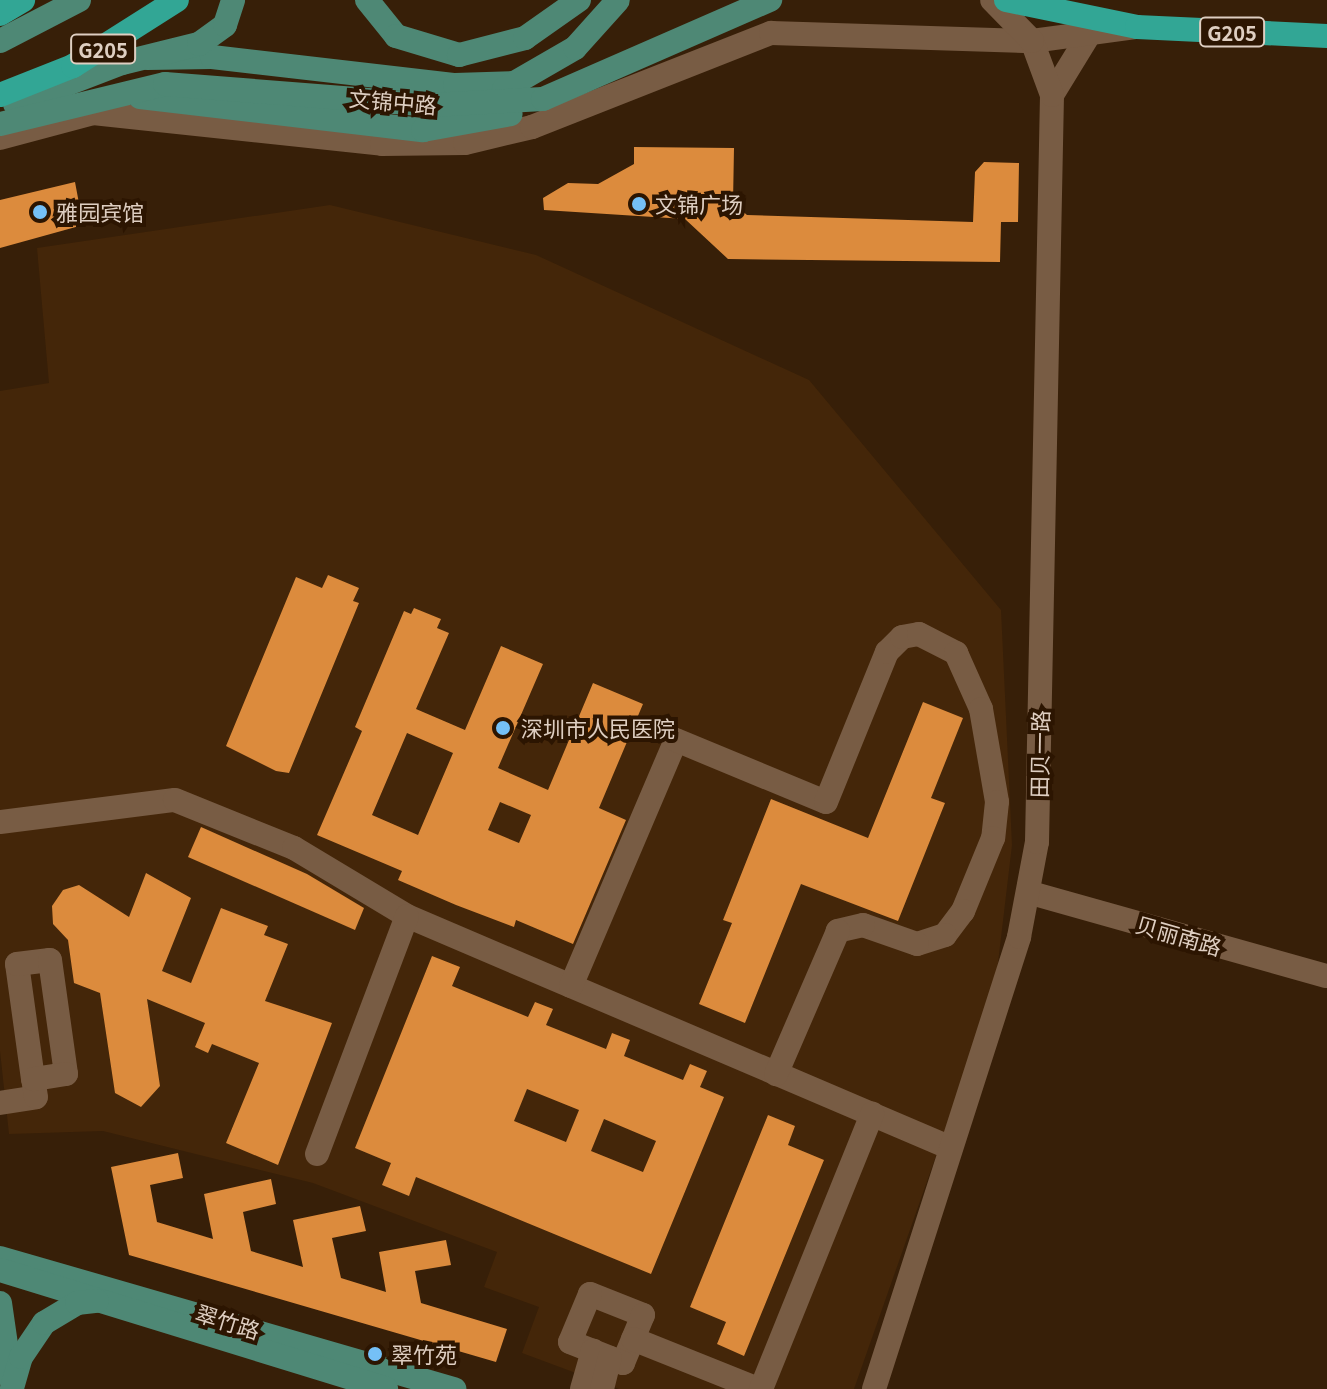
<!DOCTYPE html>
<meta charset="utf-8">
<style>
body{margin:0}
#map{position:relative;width:1327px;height:1389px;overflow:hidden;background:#371f08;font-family:Georgia,"Noto Sans SC",serif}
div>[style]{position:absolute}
.built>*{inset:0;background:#442609}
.building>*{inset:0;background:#dc8b3d}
.minor>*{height:24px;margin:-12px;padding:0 12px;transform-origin:12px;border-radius:12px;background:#785c44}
.major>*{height:24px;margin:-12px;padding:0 12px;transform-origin:12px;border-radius:12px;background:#4e8875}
.highway>*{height:24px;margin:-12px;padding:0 12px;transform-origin:12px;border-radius:12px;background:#32a695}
.dots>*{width:22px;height:22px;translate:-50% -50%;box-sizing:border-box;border:4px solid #2c1501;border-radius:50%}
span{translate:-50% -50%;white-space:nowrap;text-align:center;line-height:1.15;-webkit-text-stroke:8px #2c1501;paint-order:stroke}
.shield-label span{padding:2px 6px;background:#2c1501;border:2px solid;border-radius:6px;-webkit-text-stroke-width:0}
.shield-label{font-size:20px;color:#decec1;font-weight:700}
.street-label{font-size:22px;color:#decec1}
.poi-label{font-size:22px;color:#decec1}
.left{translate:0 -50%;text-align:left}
</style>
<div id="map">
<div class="built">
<i style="clip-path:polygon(330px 205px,536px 255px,809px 380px,1001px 610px,1012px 845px,995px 988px,854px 1389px,619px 1389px,522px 1353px,539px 1307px,484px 1287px,497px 1252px,313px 1183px,103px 1131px,9px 1134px,0 1051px,0 391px,49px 383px,37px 248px)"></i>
</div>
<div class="building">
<i style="clip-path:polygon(634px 147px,734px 148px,733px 203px,747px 215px,973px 222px,975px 172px,984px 162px,1019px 163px,1018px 222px,1001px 222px,1000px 262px,728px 259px,685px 219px,544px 210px,543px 198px,568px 183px,598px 184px,634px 164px)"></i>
<i style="clip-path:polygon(75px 182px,83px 225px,0 248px,0 200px)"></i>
<i style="clip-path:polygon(328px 575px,359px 588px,353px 601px,359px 603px,289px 773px,276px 771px,226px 746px,296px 577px,322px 588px)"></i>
<i style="clip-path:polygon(evenodd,414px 608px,441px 619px,437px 628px,449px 633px,416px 709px,465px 730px,501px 646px,543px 664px,498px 768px,548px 790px,593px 683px,643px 704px,599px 808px,626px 820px,573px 944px,516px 920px,514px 927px,456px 905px,398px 880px,402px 871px,317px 835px,362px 731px,355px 727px,404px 611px,411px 614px,414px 608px,407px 733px,453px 753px,418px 835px,372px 815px,407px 733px,414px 608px,500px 802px,531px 815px,519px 843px,488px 830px,500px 802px)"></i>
<i style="clip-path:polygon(923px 702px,963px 718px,931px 798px,945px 803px,898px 921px,801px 884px,745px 1023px,699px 1004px,732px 923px,723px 920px,771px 799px,868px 838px)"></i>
<i style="clip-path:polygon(201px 827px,307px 874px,364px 908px,355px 930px,188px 857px)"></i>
<i style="clip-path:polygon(146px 873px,191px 898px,162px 971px,191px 983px,221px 908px,268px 926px,264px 935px,288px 944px,265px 1001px,332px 1023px,278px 1165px,226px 1143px,259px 1063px,212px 1044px,208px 1053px,195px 1047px,205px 1023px,147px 999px,160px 1086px,141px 1107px,115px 1093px,100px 993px,74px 983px,68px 940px,53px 924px,52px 906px,63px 890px,79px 885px,129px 917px)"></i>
<i style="clip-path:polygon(evenodd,432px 956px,460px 967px,452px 986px,528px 1017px,535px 1002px,553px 1009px,546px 1025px,606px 1049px,612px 1033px,630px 1040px,624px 1056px,683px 1080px,690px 1064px,707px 1071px,700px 1087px,724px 1097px,651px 1274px,416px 1177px,409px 1196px,382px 1185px,391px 1163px,355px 1148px,432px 956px,527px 1089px,579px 1110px,566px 1142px,514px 1121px,527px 1089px,432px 956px,604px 1119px,656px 1141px,643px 1172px,591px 1151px,604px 1119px)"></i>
<i style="clip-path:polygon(768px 1115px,795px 1126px,788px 1145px,824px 1160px,744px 1356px,717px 1344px,726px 1322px,690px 1307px)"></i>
<i style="clip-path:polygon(178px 1153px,183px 1178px,150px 1185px,157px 1222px,213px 1239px,204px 1194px,271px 1179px,276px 1204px,243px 1212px,251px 1251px,303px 1267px,293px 1220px,360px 1206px,366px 1231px,332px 1238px,341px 1278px,386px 1292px,379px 1252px,446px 1240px,451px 1265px,415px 1271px,421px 1303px,507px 1329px,496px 1362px,129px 1255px,111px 1167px)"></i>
</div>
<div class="minor">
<i style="left:1052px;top:95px;width:73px;rotate:-58.5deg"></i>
<i style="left:0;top:138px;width:96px;rotate:-15deg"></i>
<i style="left:93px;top:113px;width:291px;rotate:6.1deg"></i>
<i style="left:382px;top:144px;width:83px;rotate:-0.7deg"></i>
<i style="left:465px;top:143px;width:69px;rotate:-13.4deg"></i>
<i style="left:532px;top:127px;width:257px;rotate:-21.5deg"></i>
<i style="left:771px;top:33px;width:261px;rotate:1.8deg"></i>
<i style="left:1032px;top:41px;width:104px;rotate:-7.7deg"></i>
<i style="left:0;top:822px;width:176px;rotate:-7.2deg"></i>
<i style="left:175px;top:800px;width:128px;rotate:22deg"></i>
<i style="left:294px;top:848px;width:132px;rotate:31deg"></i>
<i style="left:407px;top:916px;width:591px;rotate:23.1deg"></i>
<i style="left:1031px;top:893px;width:307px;rotate:15.7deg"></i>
<i style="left:571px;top:986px;width:267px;rotate:-66.9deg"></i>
<i style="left:676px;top:740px;width:162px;rotate:22.5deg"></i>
<i style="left:826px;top:802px;width:162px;rotate:-67.9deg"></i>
<i style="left:887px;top:652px;width:21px;rotate:-45deg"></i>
<i style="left:902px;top:637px;width:17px;rotate:-10deg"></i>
<i style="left:919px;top:634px;width:42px;rotate:27.2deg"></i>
<i style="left:956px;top:653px;width:61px;rotate:65.9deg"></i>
<i style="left:981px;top:709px;width:94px;rotate:80.2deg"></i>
<i style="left:997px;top:802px;width:36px;rotate:96deg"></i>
<i style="left:993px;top:838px;width:79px;rotate:112.3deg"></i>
<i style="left:963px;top:911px;width:30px;rotate:127deg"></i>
<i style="left:945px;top:935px;width:29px;rotate:162deg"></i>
<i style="left:917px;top:944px;width:57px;rotate:-160.6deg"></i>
<i style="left:863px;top:925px;width:26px;rotate:167deg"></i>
<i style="left:838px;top:931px;width:156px;rotate:113.4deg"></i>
<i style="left:0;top:1103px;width:36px;rotate:-9deg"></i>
<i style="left:36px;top:1097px;width:18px;rotate:-99deg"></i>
<i style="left:33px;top:1079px;width:116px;rotate:-97.9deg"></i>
<i style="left:17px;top:964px;width:33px;rotate:-7deg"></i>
<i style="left:50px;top:960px;width:115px;rotate:82deg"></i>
<i style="left:66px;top:1074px;width:33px;rotate:171deg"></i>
<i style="left:317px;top:1154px;width:254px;rotate:-69.3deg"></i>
<i style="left:590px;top:1294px;width:57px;rotate:21.6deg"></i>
<i style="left:643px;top:1315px;width:52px;rotate:112.6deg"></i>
<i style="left:623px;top:1363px;width:57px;rotate:-158.4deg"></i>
<i style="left:570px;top:1342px;width:52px;rotate:-67.4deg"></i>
<i style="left:633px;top:1339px;width:135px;rotate:21.8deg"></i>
<i style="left:582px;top:1389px;width:40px;rotate:-74deg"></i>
<i style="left:602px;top:1389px;width:32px;rotate:-76deg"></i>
<i style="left:761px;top:1389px;width:297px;rotate:-68deg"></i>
<i style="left:874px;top:1389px;width:475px;rotate:-72.2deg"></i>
<i style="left:1019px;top:937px;width:97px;rotate:-79.3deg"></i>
<i style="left:1037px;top:842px;width:747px;rotate:-88.85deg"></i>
<i style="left:1052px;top:95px;width:58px;rotate:-110.3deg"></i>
<i style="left:1032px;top:41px;width:57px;rotate:-134.3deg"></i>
</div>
<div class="major">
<i style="left:367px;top:0;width:46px;rotate:51.1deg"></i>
<i style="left:396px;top:36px;width:66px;rotate:16.8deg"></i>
<i style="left:459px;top:55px;width:68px;rotate:-14.4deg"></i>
<i style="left:525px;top:38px;width:66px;rotate:-35.1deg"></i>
<i style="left:0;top:41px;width:89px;rotate:-27.4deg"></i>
<i style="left:147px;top:58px;width:65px;rotate:-0.9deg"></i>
<i style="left:212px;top:57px;width:245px;rotate:6.6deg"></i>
<i style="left:455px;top:85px;width:63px;rotate:-1.8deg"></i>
<i style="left:504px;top:89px;width:82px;rotate:-30deg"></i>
<i style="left:575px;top:48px;width:64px;rotate:-48.1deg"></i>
<i style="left:140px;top:97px;width:285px;rotate:6.7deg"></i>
<i style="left:423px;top:130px;width:89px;rotate:-10.3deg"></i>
<i style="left:15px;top:104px;width:115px;rotate:-21deg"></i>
<i style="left:122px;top:63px;width:79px;rotate:-13.9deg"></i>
<i style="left:199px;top:44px;width:32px;rotate:-36deg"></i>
<i style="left:225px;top:25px;width:26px;rotate:-72deg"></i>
<i style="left:0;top:124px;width:170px;rotate:-13.6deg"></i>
<i style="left:165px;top:84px;width:268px;rotate:4.5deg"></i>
<i style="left:432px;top:105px;width:111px;rotate:-3.1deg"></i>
<i style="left:543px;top:99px;width:248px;rotate:-23.6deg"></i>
<i style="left:0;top:1258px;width:473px;rotate:16.1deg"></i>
<i style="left:0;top:1270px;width:404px;rotate:17.1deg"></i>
<i style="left:0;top:1303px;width:77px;rotate:81.8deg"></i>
<i style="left:12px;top:1388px;width:32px;rotate:-74deg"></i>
<i style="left:21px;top:1357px;width:41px;rotate:-55.9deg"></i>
<i style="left:44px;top:1323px;width:39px;rotate:-31deg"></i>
<i style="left:77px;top:1303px;width:20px;rotate:-6deg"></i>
</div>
<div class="highway">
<i style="left:1006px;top:0;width:134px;rotate:11.6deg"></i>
<i style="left:1137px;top:27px;width:190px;rotate:2.7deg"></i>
<i style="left:0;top:14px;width:27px;rotate:-31deg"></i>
<i style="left:0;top:95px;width:79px;rotate:-21.7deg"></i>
<i style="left:73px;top:66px;width:123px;rotate:-32.4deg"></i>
</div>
<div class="dots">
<i style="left:639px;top:204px;background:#75c0f6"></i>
<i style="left:40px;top:212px;background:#75c0f6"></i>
<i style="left:503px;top:728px;background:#75c0f6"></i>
<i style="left:375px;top:1354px;background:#75c0f6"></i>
</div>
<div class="shield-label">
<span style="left:1232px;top:32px">G205</span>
<span style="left:103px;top:49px">G205</span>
</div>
<div class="street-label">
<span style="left:393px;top:101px;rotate:5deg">文锦中路</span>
<span style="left:1039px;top:754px;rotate:-89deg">田贝一路</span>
<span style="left:1179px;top:935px;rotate:16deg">贝丽南路</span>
<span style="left:228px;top:1321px;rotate:17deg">翠竹路</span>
</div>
<div class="poi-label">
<span class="left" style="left:655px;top:204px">文锦广场</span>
<span class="left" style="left:56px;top:212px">雅园宾馆</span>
<span class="left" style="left:521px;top:728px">深圳市人民医院</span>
<span class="left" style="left:391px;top:1354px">翠竹苑</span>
</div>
</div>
